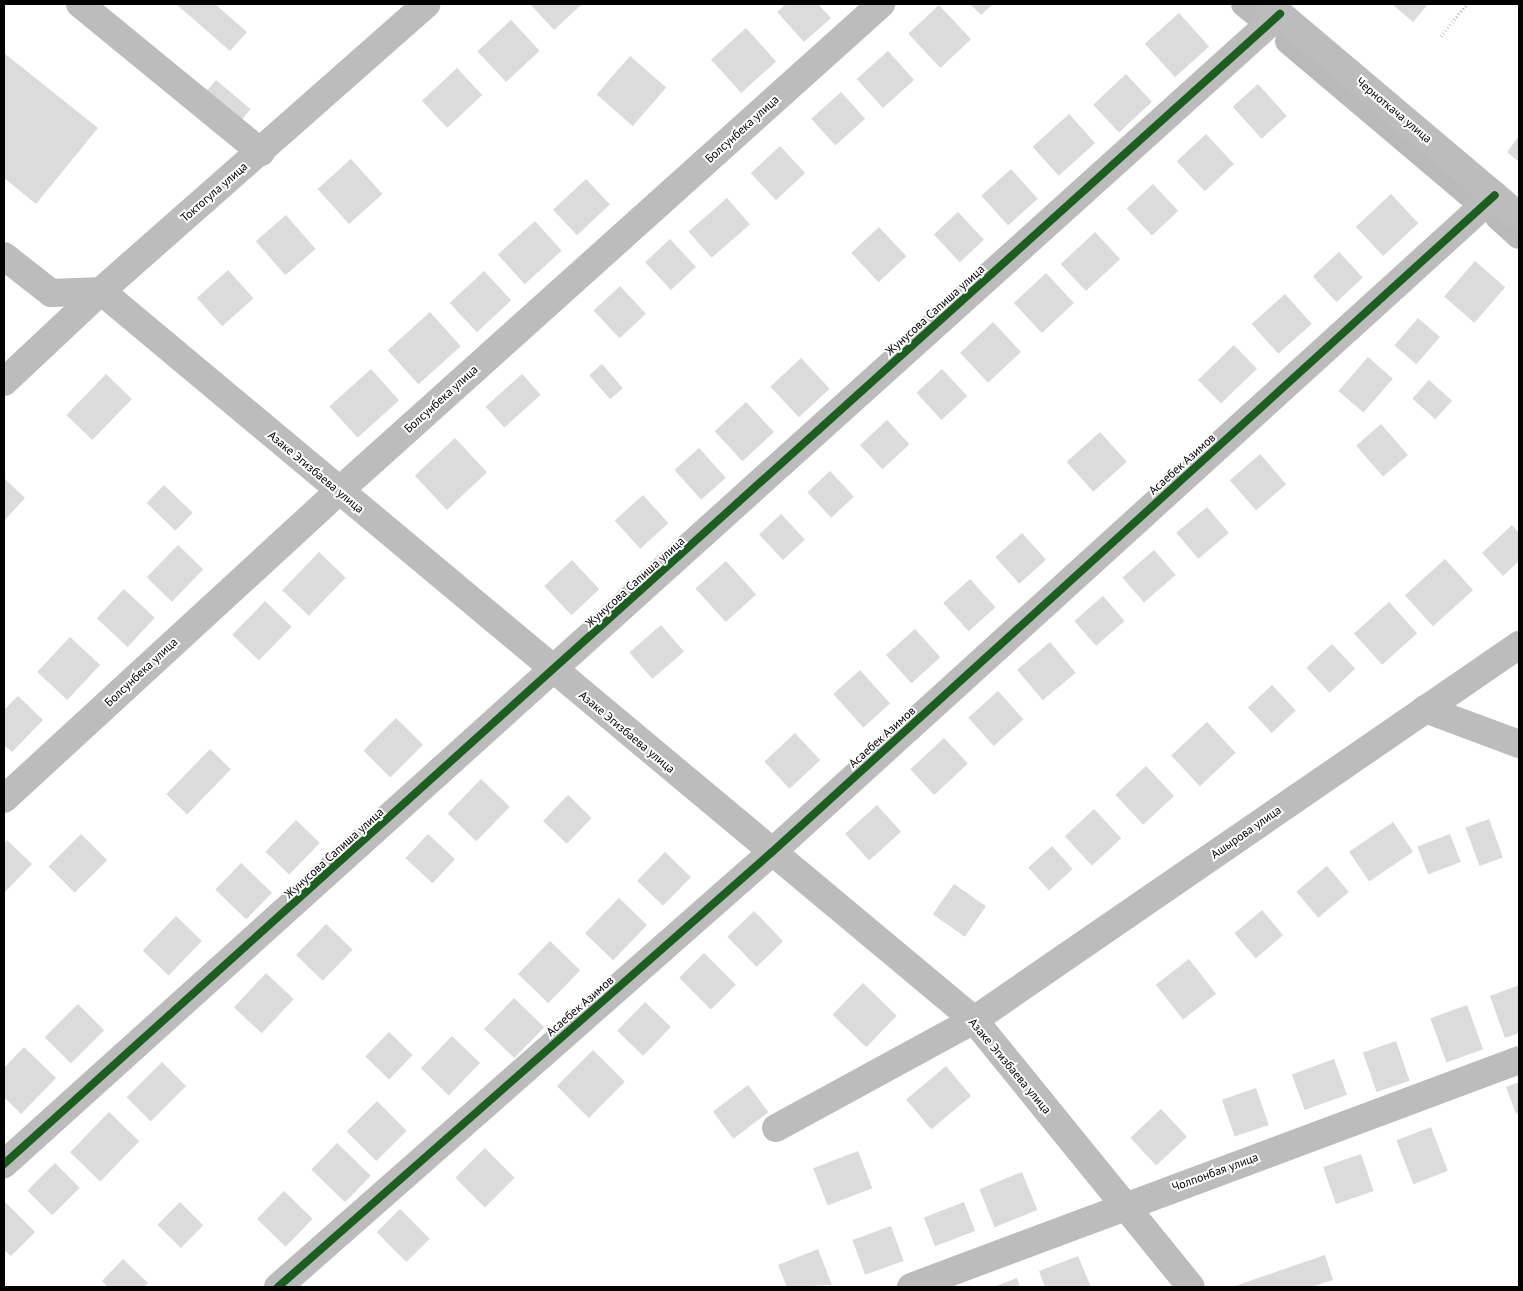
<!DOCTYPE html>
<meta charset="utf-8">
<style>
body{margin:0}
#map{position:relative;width:1523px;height:1291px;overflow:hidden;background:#fff;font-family:"PT Sans",sans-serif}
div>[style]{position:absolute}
.canal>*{height:26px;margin:-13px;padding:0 13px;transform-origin:13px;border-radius:13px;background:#b9b9b9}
.building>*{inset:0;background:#dbdbdb;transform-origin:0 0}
.path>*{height:3px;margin-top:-1.5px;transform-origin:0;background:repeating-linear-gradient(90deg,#c2c2c2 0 1px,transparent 0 3.5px)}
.minor>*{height:28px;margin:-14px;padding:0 14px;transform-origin:14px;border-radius:14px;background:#bcbcbc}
.cycleway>*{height:8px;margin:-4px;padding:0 4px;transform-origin:4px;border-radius:4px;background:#1b5e20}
span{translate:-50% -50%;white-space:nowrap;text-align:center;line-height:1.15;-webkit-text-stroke:4px #fff;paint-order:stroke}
.street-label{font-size:12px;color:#000}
.frame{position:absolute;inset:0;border:5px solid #000;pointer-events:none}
</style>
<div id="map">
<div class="canal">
<i style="left:1244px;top:4px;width:14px;rotate:39deg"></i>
<i style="left:1288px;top:41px;width:237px;rotate:40.2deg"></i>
<i style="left:1498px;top:217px;width:28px;rotate:42deg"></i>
</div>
<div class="building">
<i style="clip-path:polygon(176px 4px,215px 4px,247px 32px,230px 51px)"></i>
<i style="clip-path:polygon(530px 4px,582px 4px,554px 30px)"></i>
<i style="clip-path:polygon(786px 4px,818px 4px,831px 18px,804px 42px,777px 12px)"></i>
<i style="clip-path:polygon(970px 4px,993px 4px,981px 15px)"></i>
<i style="clip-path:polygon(1392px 4px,1428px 4px,1413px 22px)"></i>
<i style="left:939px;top:5px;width:47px;height:42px;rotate:47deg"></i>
<i style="left:1179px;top:13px;width:45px;height:46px;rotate:48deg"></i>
<i style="left:511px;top:20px;width:42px;height:46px;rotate:47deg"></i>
<i style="left:746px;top:28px;width:45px;height:47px;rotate:48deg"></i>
<i style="left:888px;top:51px;width:39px;height:42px;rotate:48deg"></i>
<i style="clip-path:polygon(4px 53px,98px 128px,36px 204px,4px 178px)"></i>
<i style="left:630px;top:56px;width:48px;height:51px;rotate:41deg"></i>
<i style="left:457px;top:68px;width:37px;height:48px;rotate:47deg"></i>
<i style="left:1126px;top:74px;width:38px;height:45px;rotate:47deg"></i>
<i style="left:216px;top:80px;width:45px;height:21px;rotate:40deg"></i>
<i style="left:1258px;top:84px;width:43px;height:34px;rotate:48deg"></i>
<i style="left:841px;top:92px;width:36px;height:40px;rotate:48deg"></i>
<i style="left:1069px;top:114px;width:39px;height:49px;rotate:48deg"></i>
<i style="left:1206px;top:134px;width:41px;height:40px;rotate:47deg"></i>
<i style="clip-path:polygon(1519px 136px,1519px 162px,1507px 152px)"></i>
<i style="left:780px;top:146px;width:37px;height:40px;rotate:47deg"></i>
<i style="left:351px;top:159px;width:47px;height:45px;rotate:48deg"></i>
<i style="left:1011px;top:169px;width:40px;height:40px;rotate:48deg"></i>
<i style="left:586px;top:179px;width:35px;height:45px;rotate:47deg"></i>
<i style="left:1153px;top:184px;width:37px;height:36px;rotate:47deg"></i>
<i style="left:1391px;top:194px;width:40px;height:48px;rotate:47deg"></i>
<i style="left:727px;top:198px;width:35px;height:51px;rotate:49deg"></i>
<i style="left:958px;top:212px;width:38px;height:33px;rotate:47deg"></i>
<i style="left:286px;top:215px;width:45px;height:40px;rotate:49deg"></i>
<i style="left:535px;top:221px;width:40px;height:50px;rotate:48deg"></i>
<i style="left:879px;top:227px;width:40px;height:38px;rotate:47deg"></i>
<i style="left:1095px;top:232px;width:37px;height:47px;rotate:47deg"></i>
<i style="left:670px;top:239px;width:38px;height:34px;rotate:47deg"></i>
<i style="left:1339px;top:252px;width:35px;height:36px;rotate:47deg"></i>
<i style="left:1475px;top:261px;width:40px;height:47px;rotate:41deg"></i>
<i style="left:228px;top:270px;width:38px;height:42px;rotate:48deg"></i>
<i style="left:484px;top:271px;width:40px;height:47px;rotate:47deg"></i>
<i style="left:1046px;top:273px;width:41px;height:44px;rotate:47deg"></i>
<i style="left:620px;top:286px;width:38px;height:36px;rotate:47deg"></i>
<i style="left:1285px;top:294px;width:40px;height:45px;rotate:48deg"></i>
<i style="left:430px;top:312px;width:46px;height:57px;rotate:48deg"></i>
<i style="left:1418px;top:318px;width:29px;height:36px;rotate:41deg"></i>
<i style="left:993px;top:322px;width:41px;height:45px;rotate:47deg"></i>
<i style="left:1234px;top:345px;width:33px;height:50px;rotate:46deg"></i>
<i style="left:1368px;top:357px;width:33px;height:45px;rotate:41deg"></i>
<i style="left:801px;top:358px;width:42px;height:42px;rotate:47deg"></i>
<i style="left:602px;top:364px;width:32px;height:17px;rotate:49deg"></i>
<i style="left:371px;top:369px;width:42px;height:56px;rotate:48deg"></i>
<i style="left:942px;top:369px;width:37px;height:35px;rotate:47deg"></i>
<i style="left:106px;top:374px;width:36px;height:57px;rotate:44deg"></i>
<i style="left:522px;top:374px;width:28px;height:49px;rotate:48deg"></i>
<i style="left:1429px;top:380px;width:31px;height:25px;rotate:42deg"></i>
<i style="left:746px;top:402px;width:41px;height:43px;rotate:47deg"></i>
<i style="left:887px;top:420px;width:33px;height:37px;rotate:47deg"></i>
<i style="left:1381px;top:424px;width:41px;height:33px;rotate:49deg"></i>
<i style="left:1100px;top:432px;width:40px;height:45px;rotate:48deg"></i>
<i style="left:455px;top:438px;width:47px;height:55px;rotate:47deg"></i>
<i style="left:699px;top:448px;width:40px;height:33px;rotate:48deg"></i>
<i style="left:1260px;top:454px;width:40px;height:40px;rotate:49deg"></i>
<i style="left:830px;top:471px;width:35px;height:31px;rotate:47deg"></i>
<i style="clip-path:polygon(4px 478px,25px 498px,4px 521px)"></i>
<i style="left:164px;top:485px;width:40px;height:25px;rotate:44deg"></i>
<i style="left:643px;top:495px;width:38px;height:38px;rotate:48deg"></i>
<i style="left:1207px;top:507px;width:34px;height:40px;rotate:50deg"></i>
<i style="left:781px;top:514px;width:35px;height:30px;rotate:47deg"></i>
<i style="clip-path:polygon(1512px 525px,1519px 533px,1519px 561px,1503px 576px,1482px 553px)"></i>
<i style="left:1022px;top:533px;width:36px;height:36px;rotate:48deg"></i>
<i style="left:178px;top:545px;width:35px;height:45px;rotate:44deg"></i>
<i style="left:1154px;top:550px;width:33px;height:42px;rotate:49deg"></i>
<i style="left:319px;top:552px;width:37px;height:53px;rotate:44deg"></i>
<i style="left:1445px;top:559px;width:42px;height:54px;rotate:48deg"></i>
<i style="left:572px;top:560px;width:40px;height:38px;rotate:47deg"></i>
<i style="left:726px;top:561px;width:45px;height:41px;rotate:48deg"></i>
<i style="left:970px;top:579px;width:38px;height:36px;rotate:48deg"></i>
<i style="left:124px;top:589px;width:42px;height:40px;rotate:43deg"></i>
<i style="left:1103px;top:596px;width:33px;height:38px;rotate:49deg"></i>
<i style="left:265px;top:601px;width:37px;height:47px;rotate:44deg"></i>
<i style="left:1389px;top:602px;width:42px;height:47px;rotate:48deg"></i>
<i style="left:661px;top:625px;width:35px;height:42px;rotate:49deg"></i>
<i style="left:915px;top:629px;width:38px;height:39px;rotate:48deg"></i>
<i style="left:70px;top:637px;width:41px;height:48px;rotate:43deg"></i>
<i style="left:1050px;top:642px;width:40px;height:43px;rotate:50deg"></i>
<i style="left:1332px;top:644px;width:34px;height:35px;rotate:47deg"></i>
<i style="left:860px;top:670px;width:45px;height:36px;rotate:48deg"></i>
<i style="left:1272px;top:685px;width:35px;height:33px;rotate:47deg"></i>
<i style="left:998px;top:691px;width:38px;height:40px;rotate:48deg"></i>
<i style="clip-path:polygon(18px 696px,43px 720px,12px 752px,4px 745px,4px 710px)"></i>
<i style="left:396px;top:718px;width:38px;height:46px;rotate:45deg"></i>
<i style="left:1207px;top:722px;width:42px;height:49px;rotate:47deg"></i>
<i style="left:795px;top:733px;width:37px;height:42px;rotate:47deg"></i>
<i style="left:944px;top:738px;width:35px;height:46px;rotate:47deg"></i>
<i style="left:210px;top:749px;width:29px;height:63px;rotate:44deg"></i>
<i style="left:1146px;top:766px;width:41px;height:42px;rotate:47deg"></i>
<i style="left:481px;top:779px;width:40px;height:48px;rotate:44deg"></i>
<i style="left:568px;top:795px;width:33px;height:36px;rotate:44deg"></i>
<i style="left:877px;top:805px;width:36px;height:43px;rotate:48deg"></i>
<i style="left:1094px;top:809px;width:40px;height:40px;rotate:47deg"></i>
<i style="left:1489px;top:819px;width:41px;height:25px;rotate:70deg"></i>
<i style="left:296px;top:820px;width:33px;height:44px;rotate:44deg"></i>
<i style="left:1393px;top:822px;width:36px;height:53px;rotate:56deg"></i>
<i style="left:81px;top:834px;width:37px;height:46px;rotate:45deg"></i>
<i style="left:428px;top:834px;width:37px;height:33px;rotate:43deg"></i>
<i style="left:1450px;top:834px;width:30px;height:35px;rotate:69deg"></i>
<i style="clip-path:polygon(7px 840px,32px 864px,4px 893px,4px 844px)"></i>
<i style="left:1052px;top:846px;width:31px;height:32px;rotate:48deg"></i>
<i style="left:665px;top:852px;width:36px;height:40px;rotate:44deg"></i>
<i style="left:241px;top:863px;width:43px;height:37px;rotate:44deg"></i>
<i style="left:1327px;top:866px;width:34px;height:40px;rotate:50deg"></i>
<i style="left:954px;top:884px;width:39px;height:37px;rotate:35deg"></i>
<i style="left:619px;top:898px;width:39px;height:49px;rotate:44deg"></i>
<i style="left:1262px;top:910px;width:33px;height:36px;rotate:50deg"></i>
<i style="left:754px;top:911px;width:42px;height:37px;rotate:46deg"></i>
<i style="left:176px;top:916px;width:36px;height:48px;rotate:44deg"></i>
<i style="left:326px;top:924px;width:37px;height:43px;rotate:44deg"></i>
<i style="left:550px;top:941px;width:42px;height:46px;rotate:44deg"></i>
<i style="left:704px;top:953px;width:45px;height:35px;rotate:45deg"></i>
<i style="left:1189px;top:959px;width:44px;height:42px;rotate:52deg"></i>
<i style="left:266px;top:973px;width:38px;height:47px;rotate:43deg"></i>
<i style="left:863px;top:983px;width:47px;height:44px;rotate:44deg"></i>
<i style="clip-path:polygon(1519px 985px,1519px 1033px,1505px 1038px,1490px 996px)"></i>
<i style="left:514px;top:998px;width:42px;height:43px;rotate:44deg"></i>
<i style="left:645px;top:1002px;width:36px;height:40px;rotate:44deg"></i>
<i style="left:78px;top:1004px;width:37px;height:47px;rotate:45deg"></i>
<i style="left:1467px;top:1005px;width:47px;height:39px;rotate:70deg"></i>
<i style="left:389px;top:1032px;width:33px;height:34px;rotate:44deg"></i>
<i style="left:452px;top:1036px;width:39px;height:45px;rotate:44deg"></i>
<i style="left:1396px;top:1041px;width:42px;height:35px;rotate:71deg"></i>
<i style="clip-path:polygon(24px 1047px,56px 1078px,21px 1114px,4px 1097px,4px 1068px)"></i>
<i style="left:593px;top:1050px;width:45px;height:51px;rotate:45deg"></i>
<i style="left:1334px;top:1059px;width:38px;height:45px;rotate:70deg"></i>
<i style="left:162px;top:1062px;width:34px;height:50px;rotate:45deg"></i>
<i style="left:946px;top:1066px;width:39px;height:52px;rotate:50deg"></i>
<i style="clip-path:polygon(1519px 1082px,1519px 1113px,1516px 1114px,1506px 1087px)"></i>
<i style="left:748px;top:1085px;width:34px;height:44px;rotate:53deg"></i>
<i style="left:1256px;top:1088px;width:39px;height:36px;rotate:71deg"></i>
<i style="left:377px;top:1101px;width:42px;height:43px;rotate:45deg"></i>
<i style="left:1161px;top:1109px;width:38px;height:42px;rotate:47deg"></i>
<i style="left:109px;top:1112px;width:42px;height:56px;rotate:44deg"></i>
<i style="left:1431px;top:1127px;width:47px;height:37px;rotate:69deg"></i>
<i style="left:337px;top:1143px;width:47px;height:37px;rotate:44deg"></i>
<i style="left:485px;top:1148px;width:42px;height:42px;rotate:45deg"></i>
<i style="left:858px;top:1151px;width:40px;height:48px;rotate:69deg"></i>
<i style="left:1361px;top:1154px;width:39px;height:40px;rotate:71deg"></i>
<i style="left:55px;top:1163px;width:35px;height:39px;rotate:45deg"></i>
<i style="left:1022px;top:1172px;width:41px;height:46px;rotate:68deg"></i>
<i style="left:284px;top:1191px;width:40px;height:39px;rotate:44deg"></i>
<i style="clip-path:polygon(4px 1201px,35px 1232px,11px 1256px,4px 1250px)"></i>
<i style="left:180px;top:1202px;width:33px;height:32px;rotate:45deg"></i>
<i style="left:964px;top:1202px;width:31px;height:43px;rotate:69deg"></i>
<i style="left:400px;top:1209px;width:42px;height:33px;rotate:45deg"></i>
<i style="left:891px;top:1226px;width:37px;height:41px;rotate:70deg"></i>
<i style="clip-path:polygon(818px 1249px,832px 1285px,787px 1287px,778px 1265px)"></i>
<i style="clip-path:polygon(1325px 1255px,1333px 1280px,1311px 1287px,1232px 1287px)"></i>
<i style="clip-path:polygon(1078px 1256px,1091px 1287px,1045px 1287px,1039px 1271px)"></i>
<i style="clip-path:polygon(123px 1259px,148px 1283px,144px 1287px,108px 1287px,102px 1281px)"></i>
<i style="clip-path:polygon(1017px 1278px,1020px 1287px,993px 1287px)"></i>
</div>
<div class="path">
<i style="left:1441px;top:36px;width:41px;rotate:-50.9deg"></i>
</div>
<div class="minor">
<i style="left:80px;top:4px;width:234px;rotate:39.3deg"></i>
<i style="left:1268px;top:4px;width:329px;rotate:40.2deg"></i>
<i style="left:4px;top:256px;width:60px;rotate:38.2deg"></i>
<i style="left:51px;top:293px;width:50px;rotate:-2.3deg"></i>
<i style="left:101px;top:291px;width:1137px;rotate:39.86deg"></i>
<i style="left:974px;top:1020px;width:344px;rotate:50.9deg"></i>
<i style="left:4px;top:382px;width:133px;rotate:-43.2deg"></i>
<i style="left:101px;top:291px;width:434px;rotate:-41.4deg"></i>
<i style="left:1425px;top:709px;width:100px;rotate:20.4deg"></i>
<i style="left:4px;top:799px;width:455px;rotate:-42.6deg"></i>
<i style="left:339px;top:491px;width:729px;rotate:-41.94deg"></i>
<i style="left:776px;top:1128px;width:226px;rotate:-28.6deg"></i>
<i style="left:974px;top:1020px;width:662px;rotate:-34.53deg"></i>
<i style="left:4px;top:1164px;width:1718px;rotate:-42.03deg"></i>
<i style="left:278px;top:1287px;width:657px;rotate:-41.36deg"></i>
<i style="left:771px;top:853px;width:978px;rotate:-42.27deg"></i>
<i style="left:911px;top:1287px;width:649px;rotate:-20.47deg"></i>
</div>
<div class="cycleway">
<i style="left:4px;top:1164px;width:1718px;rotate:-42.03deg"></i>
<i style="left:278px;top:1287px;width:657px;rotate:-41.36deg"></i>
<i style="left:771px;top:853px;width:978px;rotate:-42.27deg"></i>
</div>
<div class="street-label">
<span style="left:1394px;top:110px;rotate:40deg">Черноткача улица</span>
<span style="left:742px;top:129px;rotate:-42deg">Болсунбека улица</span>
<span style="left:214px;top:192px;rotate:-41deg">Токтогула улица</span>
<span style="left:935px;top:310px;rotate:-42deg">Жунусова Сапиша улица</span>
<span style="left:441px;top:399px;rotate:-42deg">Болсунбека улица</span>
<span style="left:1182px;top:464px;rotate:-42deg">Асаебек Азимов</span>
<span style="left:316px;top:472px;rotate:40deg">Азаке Эгизбаева улица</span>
<span style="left:635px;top:582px;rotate:-42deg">Жунусова Сапиша улица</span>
<span style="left:141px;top:672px;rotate:-43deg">Болсунбека улица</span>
<span style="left:627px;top:732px;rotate:40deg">Азаке Эгизбаева улица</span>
<span style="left:882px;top:737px;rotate:-42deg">Асаебек Азимов</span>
<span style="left:1246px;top:832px;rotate:-35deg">Ашырова улица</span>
<span style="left:334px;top:853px;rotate:-42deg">Жунусова Сапиша улица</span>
<span style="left:580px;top:1006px;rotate:-41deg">Асаебек Азимов</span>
<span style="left:1010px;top:1066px;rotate:50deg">Азаке Эгизбаева улица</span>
<span style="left:1215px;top:1172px;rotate:-20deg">Чолпонбая улица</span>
</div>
<div class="frame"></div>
</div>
